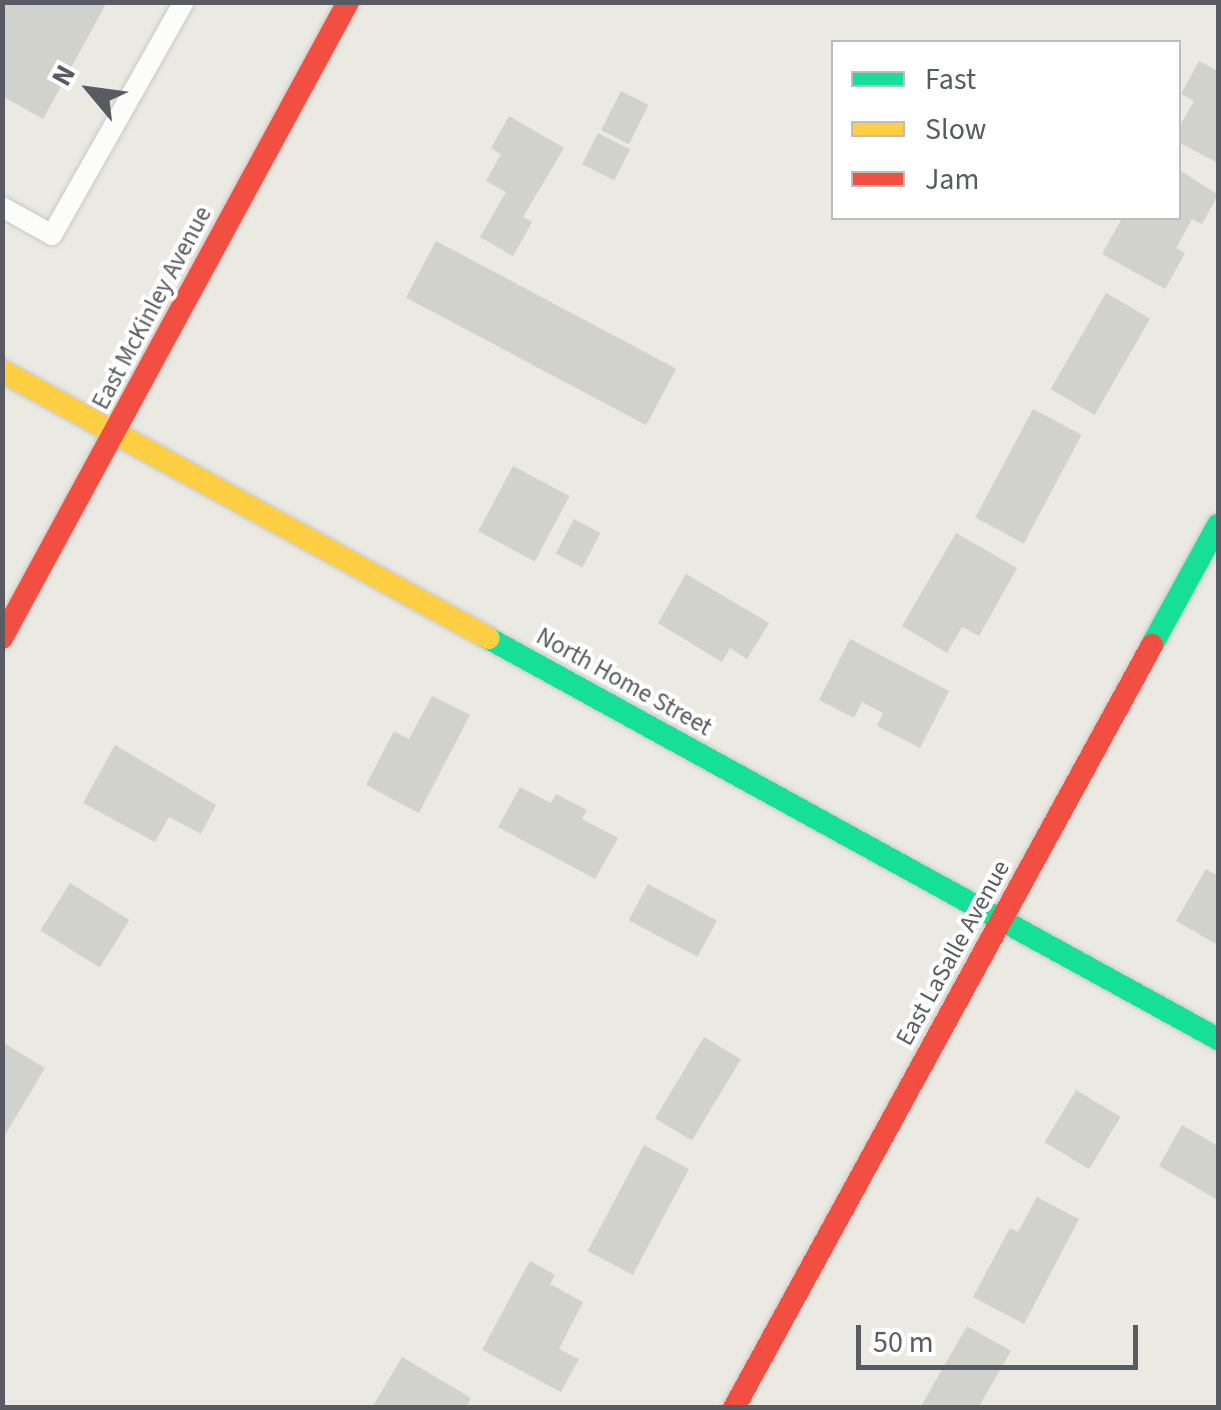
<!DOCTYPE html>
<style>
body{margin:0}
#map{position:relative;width:1221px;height:1410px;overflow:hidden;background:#eae9e2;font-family:"Source Sans 3",sans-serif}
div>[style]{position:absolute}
.building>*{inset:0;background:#d2d2cd;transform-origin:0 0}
.roads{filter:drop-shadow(0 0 2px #c8c8c7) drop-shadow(0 0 2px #c8c8c7)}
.lane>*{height:20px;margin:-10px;padding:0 10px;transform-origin:10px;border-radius:10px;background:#fcfcfb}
.fast>*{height:22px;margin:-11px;padding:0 11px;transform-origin:11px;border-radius:11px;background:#16e098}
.slow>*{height:22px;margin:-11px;padding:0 11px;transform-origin:11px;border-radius:11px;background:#ffcf43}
.jam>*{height:22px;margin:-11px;padding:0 11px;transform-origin:11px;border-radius:11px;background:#f24e42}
span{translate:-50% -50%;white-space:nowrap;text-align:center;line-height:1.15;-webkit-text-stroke:8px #fff;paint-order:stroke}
.street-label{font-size:25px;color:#585b62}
.frame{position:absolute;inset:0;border:5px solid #585b62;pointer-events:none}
.legend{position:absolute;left:831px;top:40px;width:350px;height:180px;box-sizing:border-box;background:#fff;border:2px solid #bcbdc0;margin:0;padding:12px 18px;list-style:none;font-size:30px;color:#585b62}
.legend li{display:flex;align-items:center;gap:20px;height:50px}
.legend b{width:50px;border:2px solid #bcbdc0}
.north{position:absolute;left:40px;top:40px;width:100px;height:100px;-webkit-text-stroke:8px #fff;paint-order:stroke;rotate:299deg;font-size:28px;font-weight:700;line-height:40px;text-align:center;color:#585b62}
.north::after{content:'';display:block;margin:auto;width:35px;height:45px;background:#585b62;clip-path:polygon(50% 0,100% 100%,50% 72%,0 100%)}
.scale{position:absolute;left:856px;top:1325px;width:282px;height:45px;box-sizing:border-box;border:5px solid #585b62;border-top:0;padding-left:12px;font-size:30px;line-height:35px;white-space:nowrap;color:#585b62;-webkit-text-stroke:8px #fff;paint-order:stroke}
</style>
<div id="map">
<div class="building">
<i style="clip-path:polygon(2px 2px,107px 2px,43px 119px,2px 96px)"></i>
<i style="clip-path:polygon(1199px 61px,1218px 71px,1218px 163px,1178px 142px,1178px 129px,1194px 101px,1181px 94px)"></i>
<i style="left:621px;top:91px;width:31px;height:44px;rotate:27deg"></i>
<i style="clip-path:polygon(509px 116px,564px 148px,523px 217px,532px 222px,513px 256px,480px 237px,506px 192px,486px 181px,501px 154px,491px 148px)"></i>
<i style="left:598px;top:133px;width:36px;height:35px;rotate:27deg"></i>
<i style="clip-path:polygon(1178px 169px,1218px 195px,1202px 224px,1192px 219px,1176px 248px,1185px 253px,1165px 289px,1102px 254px,1122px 218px,1178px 218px)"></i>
<i style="left:436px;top:241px;width:272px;height:64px;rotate:28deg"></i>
<i style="left:1106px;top:293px;width:51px;height:111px;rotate:30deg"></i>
<i style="left:1033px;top:409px;width:55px;height:123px;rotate:28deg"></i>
<i style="left:513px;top:466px;width:64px;height:74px;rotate:28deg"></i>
<i style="left:574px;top:519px;width:30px;height:39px;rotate:28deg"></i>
<i style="clip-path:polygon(956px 533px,1017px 568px,979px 636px,962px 627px,947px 653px,902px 626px)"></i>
<i style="clip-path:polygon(686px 574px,769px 623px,747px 659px,730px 648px,722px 662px,658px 623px)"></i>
<i style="clip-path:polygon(850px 639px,949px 691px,920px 748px,877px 726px,883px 713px,862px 702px,854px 718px,819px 700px)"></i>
<i style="clip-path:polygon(432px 696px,470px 715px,419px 813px,366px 785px,394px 731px,409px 739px)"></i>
<i style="clip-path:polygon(115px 745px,216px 805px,201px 834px,169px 817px,155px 842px,83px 803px)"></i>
<i style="clip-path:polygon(520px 787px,551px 803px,556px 794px,587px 810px,582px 819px,618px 838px,595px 879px,498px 827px)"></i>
<i style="clip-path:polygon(1206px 869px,1218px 876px,1218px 945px,1176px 921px)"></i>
<i style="left:70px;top:883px;width:70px;height:56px;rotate:32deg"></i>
<i style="left:648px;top:884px;width:78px;height:41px;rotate:28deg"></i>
<i style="left:704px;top:1037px;width:43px;height:95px;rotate:31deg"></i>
<i style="clip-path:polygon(2px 1042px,45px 1068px,2px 1140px)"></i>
<i style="left:1076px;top:1090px;width:52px;height:61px;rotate:31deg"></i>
<i style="clip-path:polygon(1182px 1125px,1218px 1146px,1216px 1199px,1159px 1166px)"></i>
<i style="left:644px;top:1145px;width:51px;height:120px;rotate:28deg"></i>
<i style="clip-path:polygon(1037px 1197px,1079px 1219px,1024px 1324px,973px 1297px,1010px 1228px,1018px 1232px)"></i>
<i style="clip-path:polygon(530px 1261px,555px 1275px,550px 1284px,583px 1302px,559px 1349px,579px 1359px,561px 1392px,482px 1350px)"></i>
<i style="clip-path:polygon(967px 1326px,1011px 1351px,978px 1408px,920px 1408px)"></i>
<i style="clip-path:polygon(402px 1357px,471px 1398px,466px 1408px,373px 1406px)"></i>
</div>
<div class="roads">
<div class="lane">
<i style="left:2px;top:207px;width:57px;rotate:29.2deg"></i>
<i style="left:52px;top:235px;width:268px;rotate:-60.5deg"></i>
</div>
<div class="fast">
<i style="left:488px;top:638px;width:833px;rotate:28.78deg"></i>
<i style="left:1152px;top:645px;width:137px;rotate:-61.2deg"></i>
</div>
<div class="slow">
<i style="left:2px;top:371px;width:555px;rotate:28.78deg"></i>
</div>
<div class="jam">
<i style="left:2px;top:638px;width:724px;rotate:-61.45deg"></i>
<i style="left:734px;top:1408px;width:870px;rotate:-61.28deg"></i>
</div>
</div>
<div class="street-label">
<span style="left:152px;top:308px;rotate:-62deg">East McKinley Avenue</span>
<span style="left:624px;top:682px;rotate:29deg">North Home Street</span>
<span style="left:953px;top:953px;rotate:-61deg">East LaSalle Avenue</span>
</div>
<div class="frame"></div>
<ul class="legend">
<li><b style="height:12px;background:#16e098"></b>Fast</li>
<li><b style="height:12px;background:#ffcf43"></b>Slow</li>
<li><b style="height:12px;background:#f24e42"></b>Jam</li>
</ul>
<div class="north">N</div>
<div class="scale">50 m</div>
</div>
